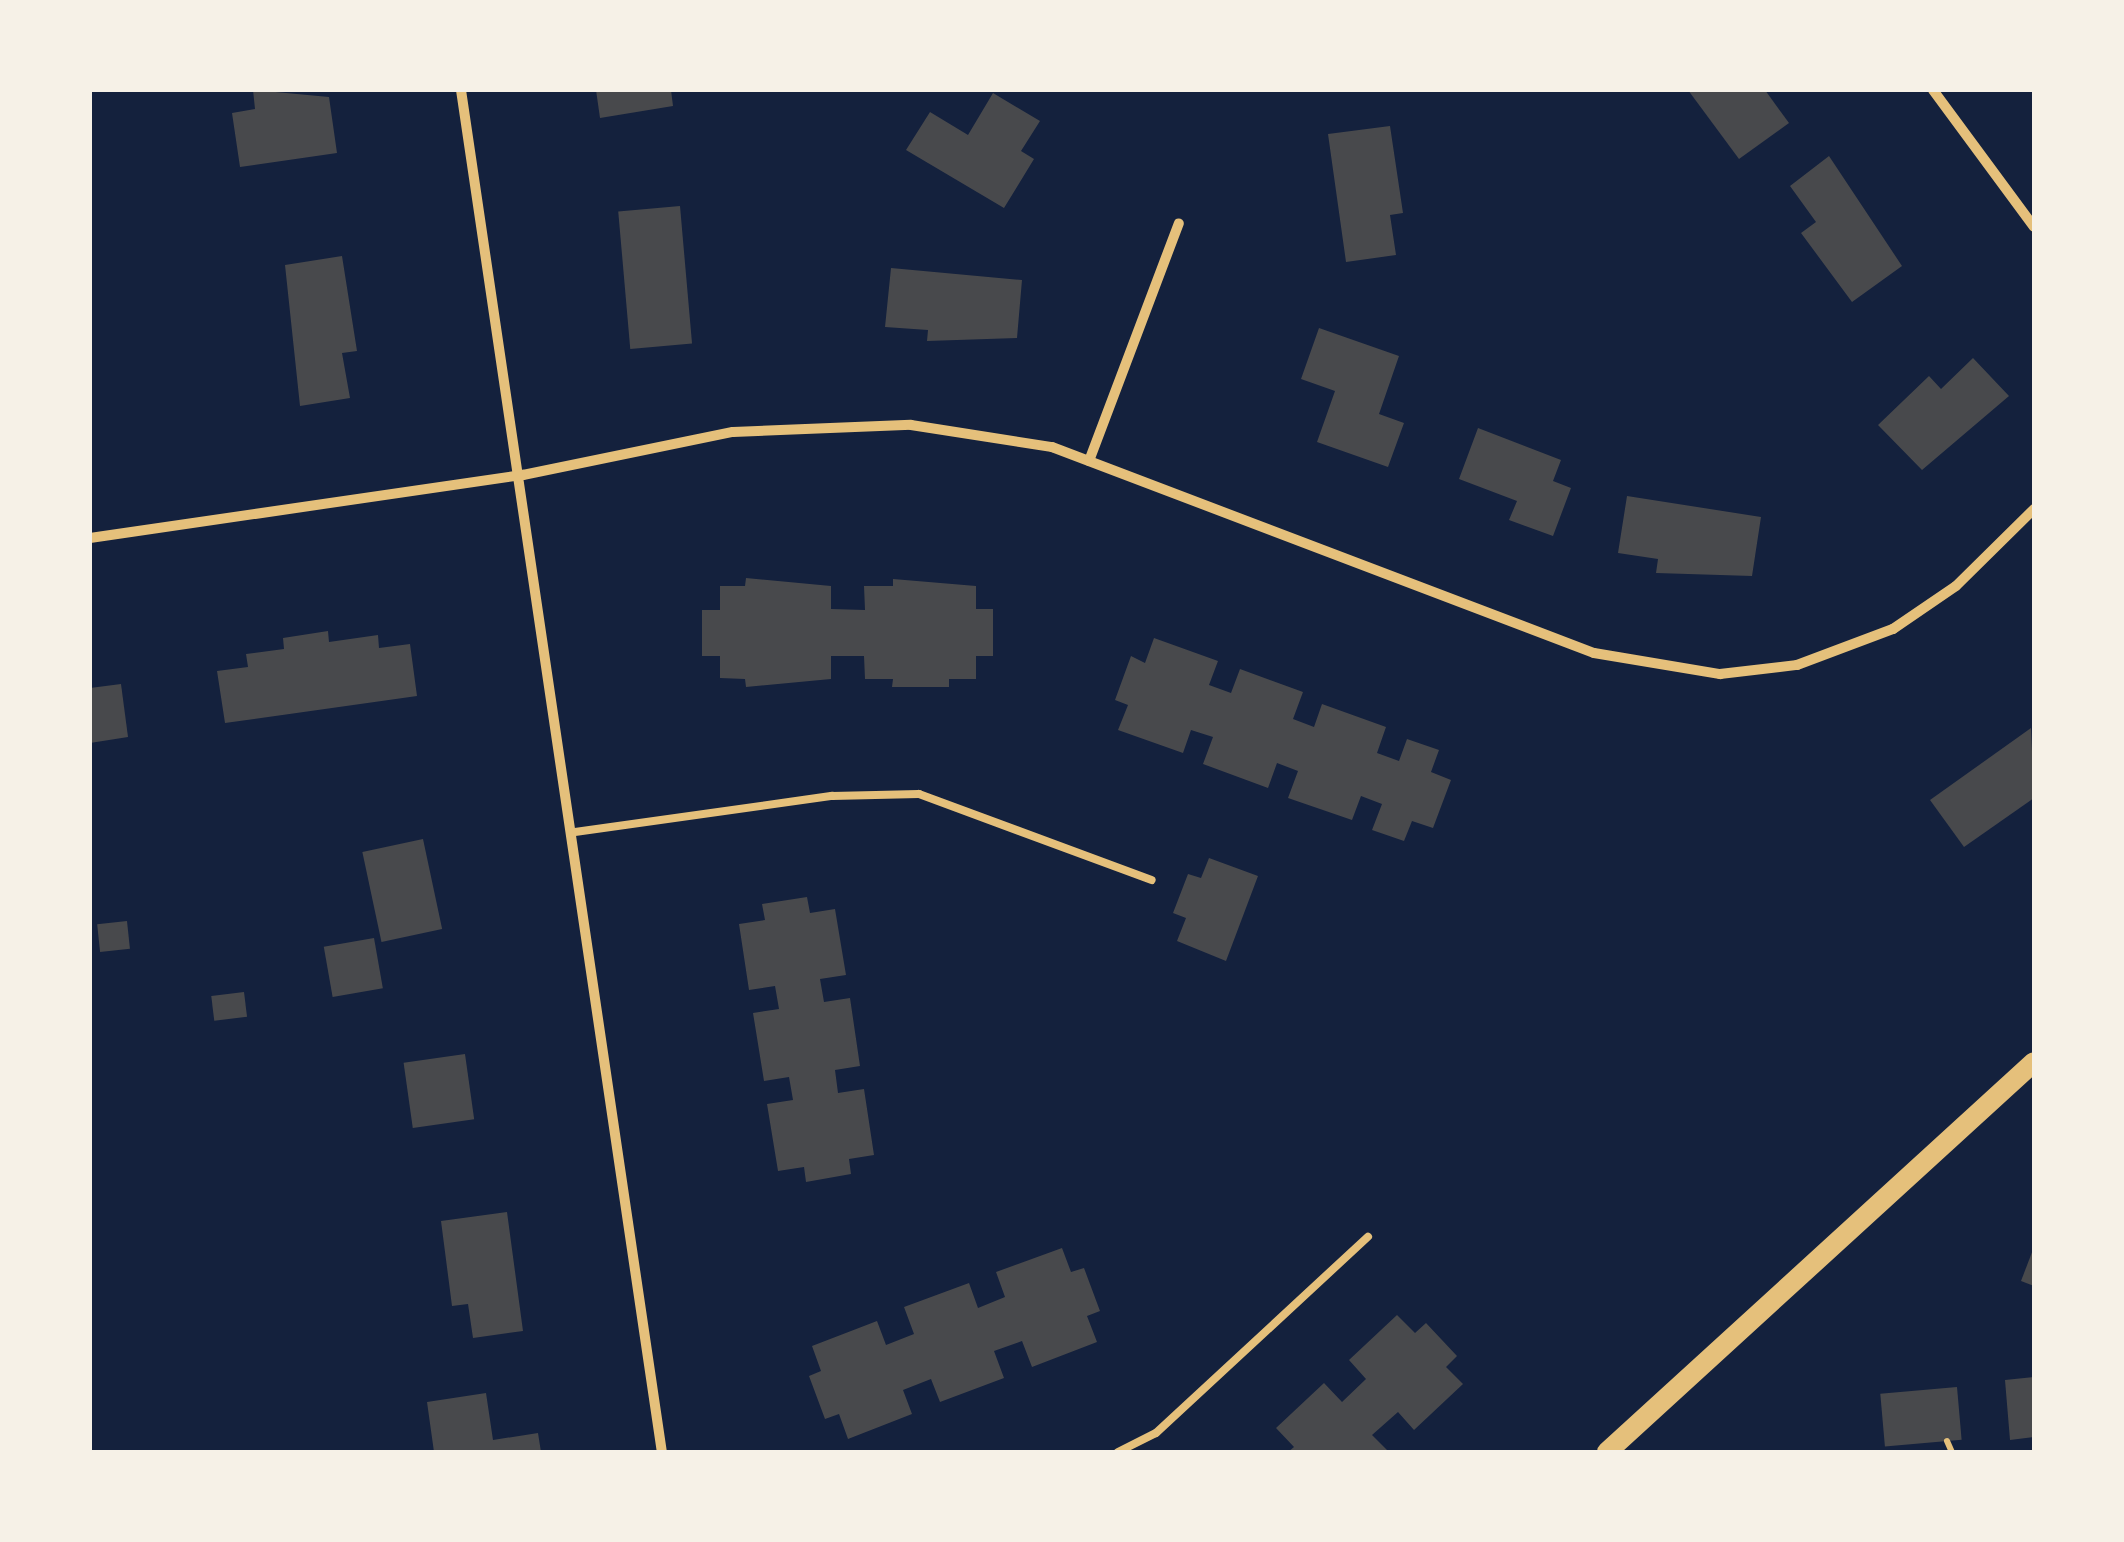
<!DOCTYPE html>
<style>
body{margin:0}
#map{position:relative;width:2124px;height:1542px;overflow:hidden;background:#14213d;font-family:"Libre Baskerville",serif}
div>[style]{position:absolute}
.building>*{inset:0;background:#48494c;transform-origin:0 0}
.path>*{height:6px;margin:-3px;padding:0 3px;transform-origin:3px;border-radius:3px;background:#e5c07b}
.service>*{height:8px;margin:-4px;padding:0 4px;transform-origin:4px;border-radius:4px;background:#e5c07b}
.minor>*{height:10px;margin:-5px;padding:0 5px;transform-origin:5px;border-radius:5px;background:#e5c07b}
.secondary>*{height:20px;margin:-10px;padding:0 10px;transform-origin:10px;border-radius:10px;background:#e5c07b}
span{translate:-50% -50%;white-space:nowrap;text-align:center;line-height:1.15;-webkit-text-stroke:10px #f6f1e7;paint-order:stroke}
.frame{position:absolute;inset:0;border:92px solid #f6f1e7;pointer-events:none}
</style>
<div id="map">
<div class="building">
<i style="clip-path:polygon(253px 90px,329px 97px,337px 153px,240px 167px,232px 113px,255px 109px)"></i>
<i style="clip-path:polygon(596px 90px,671px 90px,673px 106px,600px 118px)"></i>
<i style="clip-path:polygon(1688px 90px,1765px 90px,1789px 123px,1739px 159px)"></i>
<i style="clip-path:polygon(993px 93px,1040px 121px,1021px 151px,1034px 159px,1004px 208px,906px 150px,930px 112px,968px 135px)"></i>
<i style="clip-path:polygon(1390px 126px,1403px 213px,1390px 215px,1396px 255px,1346px 262px,1328px 134px)"></i>
<i style="clip-path:polygon(1829px 156px,1902px 266px,1852px 302px,1801px 233px,1816px 222px,1790px 186px)"></i>
<i style="left:680px;top:206px;width:138px;height:62px;rotate:85deg"></i>
<i style="clip-path:polygon(342px 256px,357px 351px,342px 353px,350px 398px,300px 406px,285px 265px)"></i>
<i style="clip-path:polygon(891px 268px,1022px 280px,1017px 338px,927px 341px,928px 330px,885px 327px)"></i>
<i style="clip-path:polygon(1319px 328px,1399px 356px,1379px 414px,1404px 423px,1388px 467px,1317px 442px,1335px 391px,1301px 379px)"></i>
<i style="clip-path:polygon(1973px 358px,2009px 396px,1922px 470px,1878px 425px,1929px 376px,1941px 389px)"></i>
<i style="clip-path:polygon(1478px 428px,1561px 460px,1553px 481px,1571px 488px,1553px 536px,1509px 520px,1517px 501px,1459px 479px)"></i>
<i style="clip-path:polygon(1627px 496px,1761px 517px,1752px 576px,1656px 573px,1658px 559px,1618px 553px)"></i>
<i style="clip-path:polygon(746px 578px,831px 586px,831px 609px,865px 610px,864px 586px,893px 586px,893px 579px,976px 586px,976px 609px,993px 609px,993px 656px,976px 656px,976px 679px,949px 679px,949px 687px,892px 687px,893px 679px,865px 679px,864px 656px,831px 656px,831px 679px,746px 687px,745px 679px,720px 678px,720px 656px,702px 656px,702px 610px,720px 610px,720px 586px,745px 586px)"></i>
<i style="clip-path:polygon(328px 631px,329px 642px,378px 635px,379px 648px,410px 644px,417px 696px,225px 723px,217px 671px,248px 667px,246px 654px,284px 649px,283px 638px)"></i>
<i style="clip-path:polygon(1154px 638px,1218px 661px,1209px 685px,1231px 693px,1240px 669px,1303px 692px,1293px 719px,1314px 727px,1322px 704px,1386px 727px,1377px 753px,1399px 761px,1407px 739px,1439px 750px,1431px 772px,1451px 780px,1433px 828px,1412px 821px,1404px 841px,1372px 830px,1382px 804px,1361px 796px,1352px 820px,1288px 798px,1298px 771px,1277px 763px,1268px 788px,1203px 764px,1213px 737px,1191px 730px,1183px 753px,1118px 730px,1128px 705px,1115px 700px,1131px 656px,1145px 663px)"></i>
<i style="clip-path:polygon(121px 684px,128px 737px,90px 743px,90px 688px)"></i>
<i style="clip-path:polygon(2031px 728px,2034px 798px,1964px 847px,1930px 800px)"></i>
<i style="left:423px;top:839px;width:92px;height:62px;rotate:78deg"></i>
<i style="clip-path:polygon(1209px 858px,1258px 876px,1226px 961px,1177px 941px,1186px 918px,1173px 913px,1188px 874px,1201px 878px)"></i>
<i style="clip-path:polygon(807px 897px,810px 913px,835px 909px,846px 975px,820px 979px,824px 1002px,850px 998px,860px 1066px,835px 1070px,838px 1093px,864px 1089px,874px 1155px,849px 1159px,851px 1174px,806px 1182px,804px 1167px,778px 1171px,767px 1104px,793px 1100px,789px 1077px,764px 1081px,753px 1013px,779px 1009px,775px 986px,749px 990px,739px 924px,765px 920px,762px 904px)"></i>
<i style="left:127px;top:921px;width:28px;height:30px;rotate:84deg"></i>
<i style="left:374px;top:938px;width:51px;height:51px;rotate:80deg"></i>
<i style="left:244px;top:992px;width:25px;height:33px;rotate:83deg"></i>
<i style="left:465px;top:1054px;width:66px;height:62px;rotate:82deg"></i>
<i style="clip-path:polygon(507px 1212px,523px 1331px,473px 1338px,468px 1304px,452px 1306px,441px 1221px)"></i>
<i style="clip-path:polygon(2034px 1247px,2034px 1286px,2021px 1281px)"></i>
<i style="clip-path:polygon(1062px 1248px,1071px 1272px,1084px 1268px,1100px 1311px,1087px 1316px,1097px 1342px,1032px 1367px,1022px 1341px,994px 1351px,1004px 1378px,940px 1402px,931px 1379px,903px 1390px,912px 1414px,848px 1439px,839px 1414px,825px 1419px,809px 1376px,821px 1371px,812px 1346px,877px 1321px,886px 1345px,914px 1334px,904px 1307px,969px 1283px,978px 1308px,1005px 1297px,996px 1272px)"></i>
<i style="clip-path:polygon(1397px 1315px,1415px 1333px,1426px 1323px,1457px 1356px,1446px 1367px,1463px 1384px,1414px 1430px,1398px 1412px,1372px 1435px,1389px 1452px,1288px 1452px,1294px 1447px,1276px 1428px,1324px 1383px,1342px 1402px,1366px 1379px,1349px 1360px)"></i>
<i style="clip-path:polygon(2034px 1377px,2034px 1437px,2010px 1440px,2005px 1380px)"></i>
<i style="left:1957px;top:1387px;width:53px;height:77px;rotate:85deg"></i>
<i style="clip-path:polygon(486px 1393px,493px 1440px,538px 1433px,541px 1452px,434px 1452px,427px 1402px)"></i>
</div>
<div class="path">
<i style="left:1947px;top:1441px;width:12px;rotate:66deg"></i>
</div>
<div class="service">
<i style="left:575px;top:832px;width:260px;rotate:-8deg"></i>
<i style="left:832px;top:796px;width:87px;rotate:-1.3deg"></i>
<i style="left:919px;top:794px;width:248px;rotate:20.3deg"></i>
<i style="left:1118px;top:1452px;width:42px;rotate:-26.6deg"></i>
<i style="left:1156px;top:1433px;width:289px;rotate:-42.8deg"></i>
</div>
<div class="minor">
<i style="left:461px;top:90px;width:1377px;rotate:81.61deg"></i>
<i style="left:1933px;top:90px;width:170px;rotate:53.6deg"></i>
<i style="left:1089px;top:461px;width:254px;rotate:-69.3deg"></i>
<i style="left:90px;top:538px;width:438px;rotate:-8.3deg"></i>
<i style="left:523px;top:475px;width:214px;rotate:-11.6deg"></i>
<i style="left:733px;top:432px;width:178px;rotate:-2.3deg"></i>
<i style="left:911px;top:425px;width:143px;rotate:8.9deg"></i>
<i style="left:1052px;top:447px;width:580px;rotate:20.81deg"></i>
<i style="left:1594px;top:653px;width:128px;rotate:9.5deg"></i>
<i style="left:1720px;top:674px;width:78px;rotate:-6.7deg"></i>
<i style="left:1797px;top:665px;width:103px;rotate:-20.6deg"></i>
<i style="left:1893px;top:629px;width:76px;rotate:-34.3deg"></i>
<i style="left:1956px;top:586px;width:110px;rotate:-44.6deg"></i>
</div>
<div class="secondary">
<i style="left:1607px;top:1452px;width:578px;rotate:-42.41deg"></i>
</div>
<div class="frame"></div>
</div>
